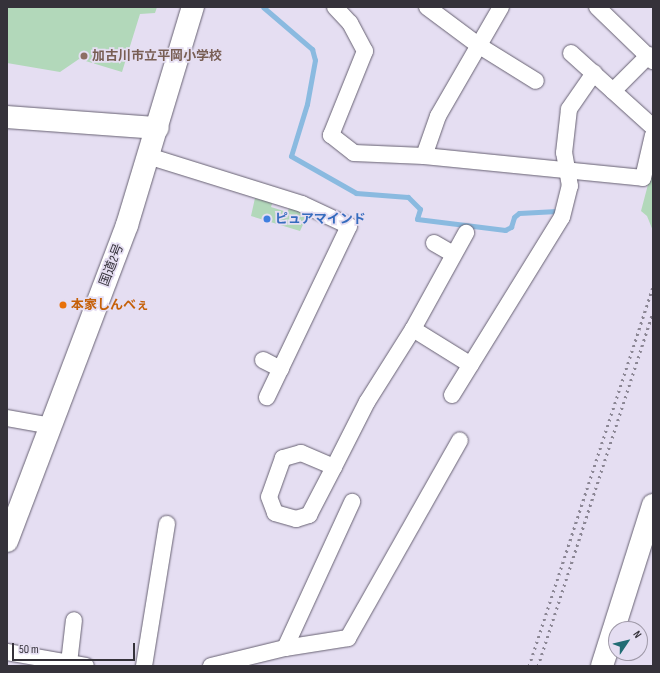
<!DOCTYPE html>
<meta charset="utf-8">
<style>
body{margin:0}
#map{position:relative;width:660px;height:673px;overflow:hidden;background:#e5def2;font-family:"Sofia Sans Condensed","Noto Sans JP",sans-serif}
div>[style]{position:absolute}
.green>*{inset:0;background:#b2d8ba}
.stream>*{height:5px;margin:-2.5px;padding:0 2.5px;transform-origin:2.5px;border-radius:2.5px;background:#8abae0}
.roads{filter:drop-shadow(0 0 1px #676172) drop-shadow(0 0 1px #676172)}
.street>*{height:16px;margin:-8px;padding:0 8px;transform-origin:8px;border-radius:8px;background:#fff}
.secondary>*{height:22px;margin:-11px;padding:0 11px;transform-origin:11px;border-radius:11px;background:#fff}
.highway>*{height:22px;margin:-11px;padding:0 11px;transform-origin:11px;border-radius:11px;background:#fff}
.rail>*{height:3px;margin-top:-1.5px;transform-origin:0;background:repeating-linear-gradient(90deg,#8b8694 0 2px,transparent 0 6px)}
.dots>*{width:11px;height:11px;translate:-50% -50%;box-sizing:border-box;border:2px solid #e5def2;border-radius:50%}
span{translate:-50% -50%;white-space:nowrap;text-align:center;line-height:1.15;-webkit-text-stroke:3.5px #e5def2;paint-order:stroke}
.education-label{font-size:13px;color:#785e54;font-weight:700}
.left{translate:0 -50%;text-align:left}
.shop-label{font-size:13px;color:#366cbe;font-weight:700}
.street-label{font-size:13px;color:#35323a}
.food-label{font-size:13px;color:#c56008;font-weight:700}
.frame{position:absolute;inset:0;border:8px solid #35323a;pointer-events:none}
.north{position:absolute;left:608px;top:621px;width:40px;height:40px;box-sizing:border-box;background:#e5def2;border:1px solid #9f99a8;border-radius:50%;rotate:55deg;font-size:11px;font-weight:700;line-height:16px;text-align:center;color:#35323a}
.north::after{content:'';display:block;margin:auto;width:14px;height:18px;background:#216c74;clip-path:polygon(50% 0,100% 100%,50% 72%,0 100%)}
.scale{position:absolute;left:12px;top:643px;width:123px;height:18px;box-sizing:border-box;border:2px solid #35323a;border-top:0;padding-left:5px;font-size:12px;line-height:14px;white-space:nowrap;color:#35323a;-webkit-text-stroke:3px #e5def2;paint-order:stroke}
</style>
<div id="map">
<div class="green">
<i style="clip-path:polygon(7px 7px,157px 7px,155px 13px,140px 14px,122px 72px,79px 59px,60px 72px,7px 63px)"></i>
<i style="clip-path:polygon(650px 177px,653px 178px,653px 231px,647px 216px,641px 211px)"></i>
<i style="clip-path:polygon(261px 197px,273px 201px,271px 207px,287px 212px,290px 207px,308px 214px,300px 231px,251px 216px,255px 198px,261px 200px)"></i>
</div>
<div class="stream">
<i style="left:263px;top:7px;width:65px;rotate:40.6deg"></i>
<i style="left:312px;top:49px;width:11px;rotate:75deg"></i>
<i style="left:315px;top:60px;width:45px;rotate:100.3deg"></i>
<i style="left:307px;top:104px;width:54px;rotate:107.1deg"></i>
<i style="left:291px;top:156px;width:75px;rotate:29.6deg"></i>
<i style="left:356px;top:193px;width:52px;rotate:4.4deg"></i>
<i style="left:408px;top:197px;width:17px;rotate:45deg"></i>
<i style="left:420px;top:209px;width:10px;rotate:107deg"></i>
<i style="left:417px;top:219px;width:89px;rotate:7.1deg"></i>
<i style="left:505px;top:230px;width:7px;rotate:-27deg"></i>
<i style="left:511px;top:227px;width:10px;rotate:-73deg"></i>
<i style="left:514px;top:217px;width:6px;rotate:-39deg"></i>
<i style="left:519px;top:213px;width:38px;rotate:-3deg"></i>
</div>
<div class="roads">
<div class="street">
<i style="left:335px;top:7px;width:22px;rotate:47deg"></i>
<i style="left:350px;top:23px;width:32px;rotate:62deg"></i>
<i style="left:365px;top:51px;width:91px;rotate:112deg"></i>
<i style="left:331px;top:135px;width:29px;rotate:38deg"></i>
<i style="left:354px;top:153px;width:70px;rotate:2.5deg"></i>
<i style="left:424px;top:156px;width:220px;rotate:5.7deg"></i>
<i style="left:643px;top:178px;width:44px;rotate:-76.9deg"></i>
<i style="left:427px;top:7px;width:64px;rotate:36.7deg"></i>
<i style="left:478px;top:45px;width:68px;rotate:31.8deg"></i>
<i style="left:597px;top:7px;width:78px;rotate:44deg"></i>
<i style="left:571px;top:53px;width:110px;rotate:42.1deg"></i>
<i style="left:613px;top:91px;width:51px;rotate:-45deg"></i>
<i style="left:148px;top:156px;width:161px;rotate:17.3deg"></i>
<i style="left:302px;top:204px;width:52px;rotate:25.1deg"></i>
<i style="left:349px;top:226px;width:190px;rotate:115.6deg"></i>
<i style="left:424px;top:156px;width:42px;rotate:-70.7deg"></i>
<i style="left:438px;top:116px;width:126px;rotate:-60deg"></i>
<i style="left:434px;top:243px;width:22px;rotate:30deg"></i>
<i style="left:413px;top:329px;width:68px;rotate:31.8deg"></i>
<i style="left:263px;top:360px;width:20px;rotate:27deg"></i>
<i style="left:452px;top:395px;width:209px;rotate:-58.3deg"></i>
<i style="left:562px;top:217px;width:32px;rotate:-76deg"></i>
<i style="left:570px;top:186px;width:34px;rotate:-100deg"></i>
<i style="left:564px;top:153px;width:44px;rotate:-83.5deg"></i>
<i style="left:569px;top:109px;width:44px;rotate:-55.2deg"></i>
<i style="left:7px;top:418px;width:45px;rotate:10.3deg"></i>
<i style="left:334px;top:467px;width:36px;rotate:-157deg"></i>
<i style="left:301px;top:453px;width:19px;rotate:164deg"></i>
<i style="left:283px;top:458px;width:41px;rotate:109.7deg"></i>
<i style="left:269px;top:497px;width:17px;rotate:69deg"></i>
<i style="left:275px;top:513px;width:22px;rotate:16deg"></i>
<i style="left:296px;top:519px;width:14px;rotate:-17deg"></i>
<i style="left:309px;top:515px;width:54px;rotate:-62.5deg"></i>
<i style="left:334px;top:467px;width:73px;rotate:-63.1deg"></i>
<i style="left:367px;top:402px;width:86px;rotate:-57.8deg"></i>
<i style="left:413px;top:329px;width:110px;rotate:-61.1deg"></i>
<i style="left:285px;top:648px;width:161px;rotate:-65.3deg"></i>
<i style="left:7px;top:652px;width:80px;rotate:10deg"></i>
<i style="left:69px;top:663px;width:43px;rotate:-83.4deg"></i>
<i style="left:144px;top:666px;width:144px;rotate:-80.8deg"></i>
<i style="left:211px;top:666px;width:76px;rotate:-13.7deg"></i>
<i style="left:285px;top:648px;width:64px;rotate:-9deg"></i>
<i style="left:348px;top:638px;width:227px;rotate:-60.5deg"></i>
</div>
<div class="secondary">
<i style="left:7px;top:117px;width:151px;rotate:4.2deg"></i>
<i style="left:602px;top:666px;width:169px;rotate:-72.4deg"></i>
</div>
<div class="highway">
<i style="left:7px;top:541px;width:338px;rotate:-69.2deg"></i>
<i style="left:127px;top:225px;width:228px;rotate:-73.2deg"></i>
</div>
</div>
<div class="rail">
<i style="left:529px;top:666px;width:400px;rotate:-71.9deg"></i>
<i style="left:538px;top:666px;width:372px;rotate:-72deg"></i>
</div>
<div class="dots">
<i style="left:84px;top:56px;background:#8d6e63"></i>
<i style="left:267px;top:219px;background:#3f7fe0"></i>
<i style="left:63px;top:305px;background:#e8710a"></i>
</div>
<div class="education-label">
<span class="left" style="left:92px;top:56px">加古川市立平岡小学校</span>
</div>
<div class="shop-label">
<span class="left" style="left:275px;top:219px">ピュアマインド</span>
</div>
<div class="street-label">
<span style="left:112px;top:265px;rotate:-69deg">国道2号</span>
</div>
<div class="food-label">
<span class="left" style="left:71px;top:305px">本家しんべぇ</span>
</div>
<div class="frame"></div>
<div class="north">N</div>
<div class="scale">50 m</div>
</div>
